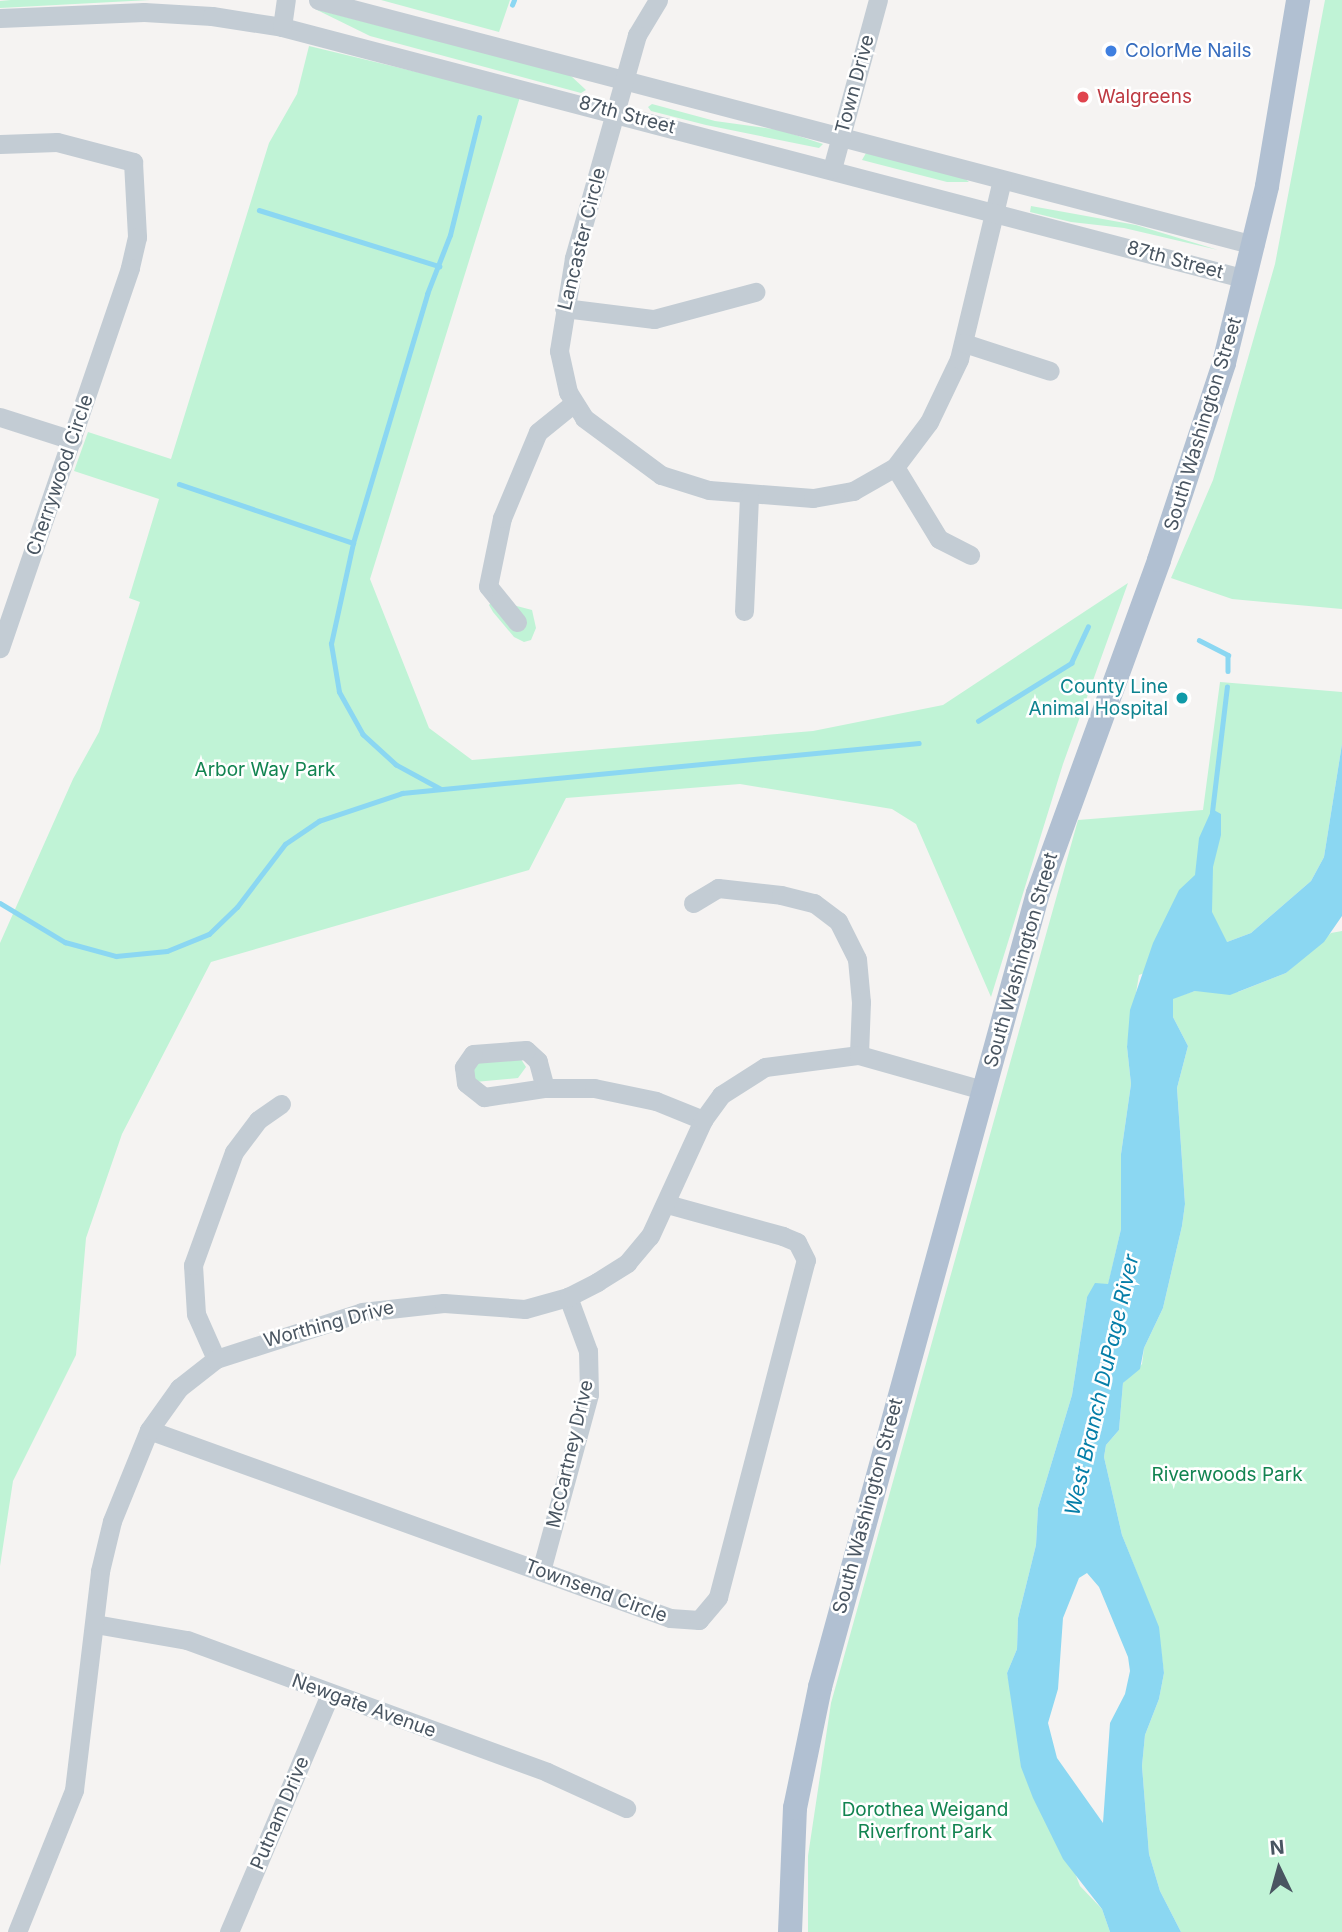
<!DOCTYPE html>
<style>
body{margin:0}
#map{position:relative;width:1342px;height:1932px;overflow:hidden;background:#f5f3f2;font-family:Inter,sans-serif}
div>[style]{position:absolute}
.green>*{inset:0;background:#c0f3d6}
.water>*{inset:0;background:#8bd7f2}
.stream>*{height:4.5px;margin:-2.25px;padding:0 2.25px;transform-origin:2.25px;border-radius:2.25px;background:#8bd7f2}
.minor>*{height:19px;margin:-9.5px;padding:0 9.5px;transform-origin:9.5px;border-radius:9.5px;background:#c3ccd4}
.major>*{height:24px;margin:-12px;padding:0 12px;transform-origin:12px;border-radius:12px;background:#b1c0d2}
.dots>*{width:19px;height:19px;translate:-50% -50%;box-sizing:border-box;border:4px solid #fff;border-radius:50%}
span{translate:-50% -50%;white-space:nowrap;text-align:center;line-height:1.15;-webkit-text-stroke:5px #fff;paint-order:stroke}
.shop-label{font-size:19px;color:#366cbe}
.left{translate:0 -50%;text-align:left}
.street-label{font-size:19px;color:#495561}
.health-label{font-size:19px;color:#be3a42}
.culture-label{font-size:19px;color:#0d838f}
.right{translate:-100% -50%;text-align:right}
.park-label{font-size:19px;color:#128451}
.water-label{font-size:21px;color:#057ea8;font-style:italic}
.north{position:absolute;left:1244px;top:1834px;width:70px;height:70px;-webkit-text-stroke:5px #fff;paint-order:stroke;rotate:355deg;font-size:19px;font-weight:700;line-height:28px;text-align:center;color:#495561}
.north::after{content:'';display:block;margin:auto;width:24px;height:32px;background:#495561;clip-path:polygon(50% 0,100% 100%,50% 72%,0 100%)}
</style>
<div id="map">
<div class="green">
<i style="clip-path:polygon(11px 0,150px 0,0 8px,0 1px)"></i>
<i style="clip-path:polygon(381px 0,510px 0,499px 32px)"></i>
<i style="clip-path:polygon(1325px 0,1342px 0,1342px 609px,1232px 599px,1171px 578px,1213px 480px,1275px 264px)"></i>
<i style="clip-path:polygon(315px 9px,570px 75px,586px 90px,581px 93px,370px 36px)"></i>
<i style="clip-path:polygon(309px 46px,520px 97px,370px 579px,429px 728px,472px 760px,813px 731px,943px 705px,1128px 583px,1063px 764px,991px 997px,916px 824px,892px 809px,740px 784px,566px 798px,529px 870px,211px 962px,122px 1134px,86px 1238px,76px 1355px,13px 1481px,0 1566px,0 943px,73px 779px,99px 732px,140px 602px,129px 598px,159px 499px,74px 471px,88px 432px,171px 459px,269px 143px,297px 94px)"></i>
<i style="clip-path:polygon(652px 104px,715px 121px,780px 130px,823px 144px,819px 148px,706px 125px,651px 111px,648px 107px)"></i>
<i style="clip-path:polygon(866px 153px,964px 178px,969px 182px,947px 182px,862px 160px)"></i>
<i style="clip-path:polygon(1031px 206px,1136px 225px,1218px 250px,1124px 228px,1071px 222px,1030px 212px)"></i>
<i style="clip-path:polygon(493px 600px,532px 610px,536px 628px,531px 640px,524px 642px,514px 637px,493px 612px,489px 605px)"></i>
<i style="clip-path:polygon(1220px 682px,1342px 692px,1342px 744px,1324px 857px,1311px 881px,1251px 933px,1139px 975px,1127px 1047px,1131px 1084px,1121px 1154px,1121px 1229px,1108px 1285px,1087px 1297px,1072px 1395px,1038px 1508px,1036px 1545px,1018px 1618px,1017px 1649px,1007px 1673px,1018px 1727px,1080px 1886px,1102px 1909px,1110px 1932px,808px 1932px,808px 1856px,831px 1703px,1078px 820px,1203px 810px)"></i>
<i style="clip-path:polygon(1342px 931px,1342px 1932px,1181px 1932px,1160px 1891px,1149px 1854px,1142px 1766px,1145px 1735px,1159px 1699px,1164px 1673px,1158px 1627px,1122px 1535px,1104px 1457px,1106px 1445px,1119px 1430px,1123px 1383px,1142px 1364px,1144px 1348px,1163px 1308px,1182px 1226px,1185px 1204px,1177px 1088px,1188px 1046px,1173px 1017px,1173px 998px,1195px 991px,1238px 992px,1286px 973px,1331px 933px)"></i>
<i style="clip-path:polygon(519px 1056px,526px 1067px,518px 1078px,475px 1082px,472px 1069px,479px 1061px)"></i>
</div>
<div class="water">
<i style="clip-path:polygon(evenodd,1342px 744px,1342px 916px,1324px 942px,1286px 973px,1230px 995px,1195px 991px,1173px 999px,1173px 1017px,1188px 1046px,1177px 1088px,1185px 1204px,1182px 1226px,1163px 1308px,1144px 1348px,1140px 1369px,1123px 1383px,1119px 1430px,1106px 1445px,1104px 1457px,1122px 1535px,1159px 1627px,1164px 1673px,1159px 1699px,1145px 1735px,1142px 1766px,1149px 1854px,1160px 1891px,1181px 1932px,1110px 1932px,1102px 1909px,1063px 1859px,1033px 1798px,1021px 1767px,1007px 1673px,1017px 1649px,1018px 1618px,1036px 1545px,1038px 1508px,1072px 1395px,1087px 1297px,1095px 1283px,1108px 1284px,1121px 1229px,1121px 1154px,1131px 1084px,1127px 1047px,1130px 1010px,1153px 943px,1179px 890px,1195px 875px,1199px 838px,1212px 809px,1221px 814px,1221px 835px,1213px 867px,1212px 912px,1227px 942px,1251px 933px,1311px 881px,1324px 857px,1342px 744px,1087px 1573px,1099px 1587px,1128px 1657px,1130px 1671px,1125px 1694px,1110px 1723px,1103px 1823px,1057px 1758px,1048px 1723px,1058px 1689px,1063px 1618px,1079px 1578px,1087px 1573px)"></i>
</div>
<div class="stream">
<i style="left:512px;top:5px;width:5px;rotate:-68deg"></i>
<i style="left:259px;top:210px;width:189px;rotate:17.3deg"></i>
<i style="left:179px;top:484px;width:184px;rotate:18.7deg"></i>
<i style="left:1199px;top:640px;width:33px;rotate:27deg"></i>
<i style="left:1228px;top:655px;width:16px;rotate:90deg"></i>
<i style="left:978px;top:721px;width:110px;rotate:-31.9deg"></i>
<i style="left:1071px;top:663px;width:40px;rotate:-65deg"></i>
<i style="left:440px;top:789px;width:50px;rotate:-151.4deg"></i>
<i style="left:396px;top:765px;width:45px;rotate:-137.7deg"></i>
<i style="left:363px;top:735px;width:49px;rotate:-119.2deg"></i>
<i style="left:339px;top:692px;width:49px;rotate:-99.5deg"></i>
<i style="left:331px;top:644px;width:103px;rotate:-77.7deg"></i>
<i style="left:353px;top:543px;width:260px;rotate:-73.4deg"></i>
<i style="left:427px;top:294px;width:63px;rotate:-68.7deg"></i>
<i style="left:450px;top:235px;width:121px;rotate:-76.1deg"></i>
<i style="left:1212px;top:812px;width:126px;rotate:-83.2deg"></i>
<i style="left:0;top:903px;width:76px;rotate:31deg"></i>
<i style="left:65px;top:942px;width:53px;rotate:15.4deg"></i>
<i style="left:116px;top:956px;width:51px;rotate:-5.6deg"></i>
<i style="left:167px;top:951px;width:45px;rotate:-22deg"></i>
<i style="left:209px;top:934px;width:39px;rotate:-44deg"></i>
<i style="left:237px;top:907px;width:79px;rotate:-52.7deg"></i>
<i style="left:285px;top:844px;width:41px;rotate:-34.1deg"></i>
<i style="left:319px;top:821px;width:88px;rotate:-18.6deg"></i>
<i style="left:402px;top:793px;width:519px;rotate:-5.52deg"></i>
</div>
<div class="minor">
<i style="left:318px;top:0;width:968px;rotate:14.67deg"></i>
<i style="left:658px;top:0;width:41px;rotate:121deg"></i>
<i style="left:637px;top:35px;width:232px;rotate:105.8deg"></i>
<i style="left:574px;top:258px;width:94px;rotate:99.2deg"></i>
<i style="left:559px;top:351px;width:42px;rotate:77.6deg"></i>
<i style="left:568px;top:392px;width:31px;rotate:58deg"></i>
<i style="left:584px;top:418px;width:96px;rotate:36.5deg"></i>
<i style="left:661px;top:475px;width:50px;rotate:17.4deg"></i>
<i style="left:709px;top:490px;width:104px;rotate:4.4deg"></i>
<i style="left:813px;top:498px;width:41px;rotate:-9.9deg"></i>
<i style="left:853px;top:491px;width:48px;rotate:-29.7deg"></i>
<i style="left:895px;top:467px;width:56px;rotate:-52.9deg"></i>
<i style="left:929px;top:422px;width:70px;rotate:-64.5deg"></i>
<i style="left:959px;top:359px;width:184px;rotate:-76.5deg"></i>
<i style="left:0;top:18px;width:144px;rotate:-2.4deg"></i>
<i style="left:144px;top:12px;width:68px;rotate:3.4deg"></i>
<i style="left:212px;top:16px;width:71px;rotate:8.9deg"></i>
<i style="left:282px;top:27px;width:996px;rotate:14.65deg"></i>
<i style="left:282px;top:27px;width:27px;rotate:-82deg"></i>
<i style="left:0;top:144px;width:57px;rotate:-2deg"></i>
<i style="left:57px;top:142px;width:79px;rotate:14.7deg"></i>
<i style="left:133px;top:162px;width:75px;rotate:86.9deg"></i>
<i style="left:137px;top:237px;width:32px;rotate:103deg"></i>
<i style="left:130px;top:268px;width:402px;rotate:108.9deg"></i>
<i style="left:832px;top:169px;width:175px;rotate:-74.8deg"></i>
<i style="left:564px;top:308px;width:91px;rotate:7deg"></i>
<i style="left:654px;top:319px;width:105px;rotate:-15deg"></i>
<i style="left:964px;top:343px;width:90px;rotate:18deg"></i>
<i style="left:0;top:417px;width:76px;rotate:17.7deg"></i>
<i style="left:895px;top:467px;width:84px;rotate:58.6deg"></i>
<i style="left:939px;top:539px;width:35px;rotate:27deg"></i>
<i style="left:744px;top:611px;width:115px;rotate:-87.5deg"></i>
<i style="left:517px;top:622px;width:46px;rotate:-128.9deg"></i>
<i style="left:488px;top:586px;width:69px;rotate:-78.4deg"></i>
<i style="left:502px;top:518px;width:93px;rotate:-67.3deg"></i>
<i style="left:538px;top:432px;width:46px;rotate:-38.9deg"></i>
<i style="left:693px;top:903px;width:29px;rotate:-31deg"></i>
<i style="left:718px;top:888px;width:63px;rotate:6.3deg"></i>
<i style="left:781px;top:895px;width:34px;rotate:14deg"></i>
<i style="left:814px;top:903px;width:30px;rotate:37deg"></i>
<i style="left:838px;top:921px;width:42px;rotate:63.4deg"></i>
<i style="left:857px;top:959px;width:43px;rotate:84.7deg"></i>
<i style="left:861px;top:1002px;width:53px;rotate:92.2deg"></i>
<i style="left:545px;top:1088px;width:28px;rotate:-105deg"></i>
<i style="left:538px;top:1061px;width:16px;rotate:-137deg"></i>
<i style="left:526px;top:1050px;width:53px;rotate:175.7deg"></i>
<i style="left:473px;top:1054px;width:16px;rotate:125deg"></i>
<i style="left:464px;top:1067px;width:16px;rotate:83deg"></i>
<i style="left:466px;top:1083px;width:23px;rotate:38deg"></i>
<i style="left:484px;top:1097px;width:62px;rotate:-8.4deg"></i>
<i style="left:545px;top:1088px;width:49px"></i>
<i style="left:594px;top:1088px;width:63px;rotate:11.8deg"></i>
<i style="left:656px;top:1101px;width:51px;rotate:22deg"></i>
<i style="left:216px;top:1359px;width:49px;rotate:-114deg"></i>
<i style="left:196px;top:1314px;width:49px;rotate:-93.5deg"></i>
<i style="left:193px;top:1265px;width:120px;rotate:-70.1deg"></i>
<i style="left:234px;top:1152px;width:40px;rotate:-53deg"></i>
<i style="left:258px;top:1120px;width:28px;rotate:-35deg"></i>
<i style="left:149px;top:1430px;width:554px;rotate:19.84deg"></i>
<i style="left:670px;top:1618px;width:29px;rotate:4deg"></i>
<i style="left:699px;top:1620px;width:30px;rotate:-50deg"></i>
<i style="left:718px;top:1597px;width:348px;rotate:-75.4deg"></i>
<i style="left:806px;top:1260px;width:20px;rotate:-117deg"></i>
<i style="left:797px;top:1242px;width:15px;rotate:-157deg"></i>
<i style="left:783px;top:1236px;width:120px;rotate:-164.6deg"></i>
<i style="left:541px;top:1571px;width:183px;rotate:-74.8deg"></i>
<i style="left:589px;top:1394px;width:43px;rotate:-91.3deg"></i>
<i style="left:588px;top:1351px;width:58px;rotate:-110.3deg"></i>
<i style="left:95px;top:1624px;width:93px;rotate:9.9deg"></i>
<i style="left:187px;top:1640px;width:383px;rotate:20.1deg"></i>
<i style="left:547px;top:1772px;width:87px;rotate:24.5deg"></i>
<i style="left:17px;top:1932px;width:153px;rotate:-68.1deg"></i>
<i style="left:74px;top:1790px;width:221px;rotate:-83.2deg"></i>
<i style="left:100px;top:1571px;width:51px;rotate:-76.5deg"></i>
<i style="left:112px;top:1521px;width:98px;rotate:-67.9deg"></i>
<i style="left:149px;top:1430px;width:52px;rotate:-54.5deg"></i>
<i style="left:179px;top:1388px;width:47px;rotate:-38.1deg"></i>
<i style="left:216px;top:1359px;width:153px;rotate:-17.8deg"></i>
<i style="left:362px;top:1312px;width:82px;rotate:-6.3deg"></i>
<i style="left:444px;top:1303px;width:81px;rotate:4.2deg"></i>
<i style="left:525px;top:1309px;width:45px;rotate:-15.6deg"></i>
<i style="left:568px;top:1297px;width:33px;rotate:-27deg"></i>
<i style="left:597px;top:1282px;width:36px;rotate:-32deg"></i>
<i style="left:627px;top:1263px;width:35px;rotate:-50deg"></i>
<i style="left:650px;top:1236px;width:128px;rotate:-65.4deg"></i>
<i style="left:703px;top:1120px;width:31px;rotate:-54deg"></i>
<i style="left:721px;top:1095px;width:52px;rotate:-32.5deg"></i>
<i style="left:765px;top:1067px;width:95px;rotate:-7.3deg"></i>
<i style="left:859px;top:1055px;width:129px;rotate:15.8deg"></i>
<i style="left:229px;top:1932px;width:259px;rotate:-67deg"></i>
</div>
<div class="major">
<i style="left:790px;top:1932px;width:124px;rotate:-87.7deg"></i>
<i style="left:795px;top:1808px;width:124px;rotate:-78.3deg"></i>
<i style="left:820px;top:1687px;width:823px;rotate:-74.65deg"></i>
<i style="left:1038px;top:893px;width:354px;rotate:-70deg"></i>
<i style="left:1159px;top:560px;width:207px;rotate:-71.7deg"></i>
<i style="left:1224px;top:363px;width:182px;rotate:-76.3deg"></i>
<i style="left:1267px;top:186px;width:189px;rotate:-80.5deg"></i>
</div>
<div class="dots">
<i style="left:1111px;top:51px;background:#3f7fe0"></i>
<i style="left:1083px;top:97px;background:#e0444e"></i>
<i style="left:1182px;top:698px;background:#0f9aa8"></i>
</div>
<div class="shop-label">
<span class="left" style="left:1125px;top:51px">ColorMe Nails</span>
</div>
<div class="street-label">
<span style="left:855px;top:84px;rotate:-75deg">Town Drive</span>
<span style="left:627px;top:115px;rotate:15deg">87th Street</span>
<span style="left:582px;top:239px;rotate:-76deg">Lancaster Circle</span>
<span style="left:1175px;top:260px;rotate:15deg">87th Street</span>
<span style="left:1203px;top:424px;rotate:-73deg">South Washington Street</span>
<span style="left:60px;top:475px;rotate:-71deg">Cherrywood Circle</span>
<span style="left:1021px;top:960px;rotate:-74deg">South Washington Street</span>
<span style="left:329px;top:1324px;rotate:-15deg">Worthing Drive</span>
<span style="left:570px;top:1454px;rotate:-77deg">McCartney Drive</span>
<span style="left:868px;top:1506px;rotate:-75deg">South Washington Street</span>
<span style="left:596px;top:1591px;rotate:20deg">Townsend Circle</span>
<span style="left:364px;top:1706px;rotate:20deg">Newgate Avenue</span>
<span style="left:280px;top:1813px;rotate:-67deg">Putnam Drive</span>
</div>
<div class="health-label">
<span class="left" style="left:1097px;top:97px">Walgreens</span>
</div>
<div class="culture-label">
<span class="right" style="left:1168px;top:698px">County Line<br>Animal Hospital</span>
</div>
<div class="park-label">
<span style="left:265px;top:770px">Arbor Way Park</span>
<span style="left:1227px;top:1475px">Riverwoods Park</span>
<span style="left:925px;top:1821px">Dorothea Weigand<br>Riverfront Park</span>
</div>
<div class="water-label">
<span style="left:1102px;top:1385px;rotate:-77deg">West Branch DuPage River</span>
</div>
<div class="north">N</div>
</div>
